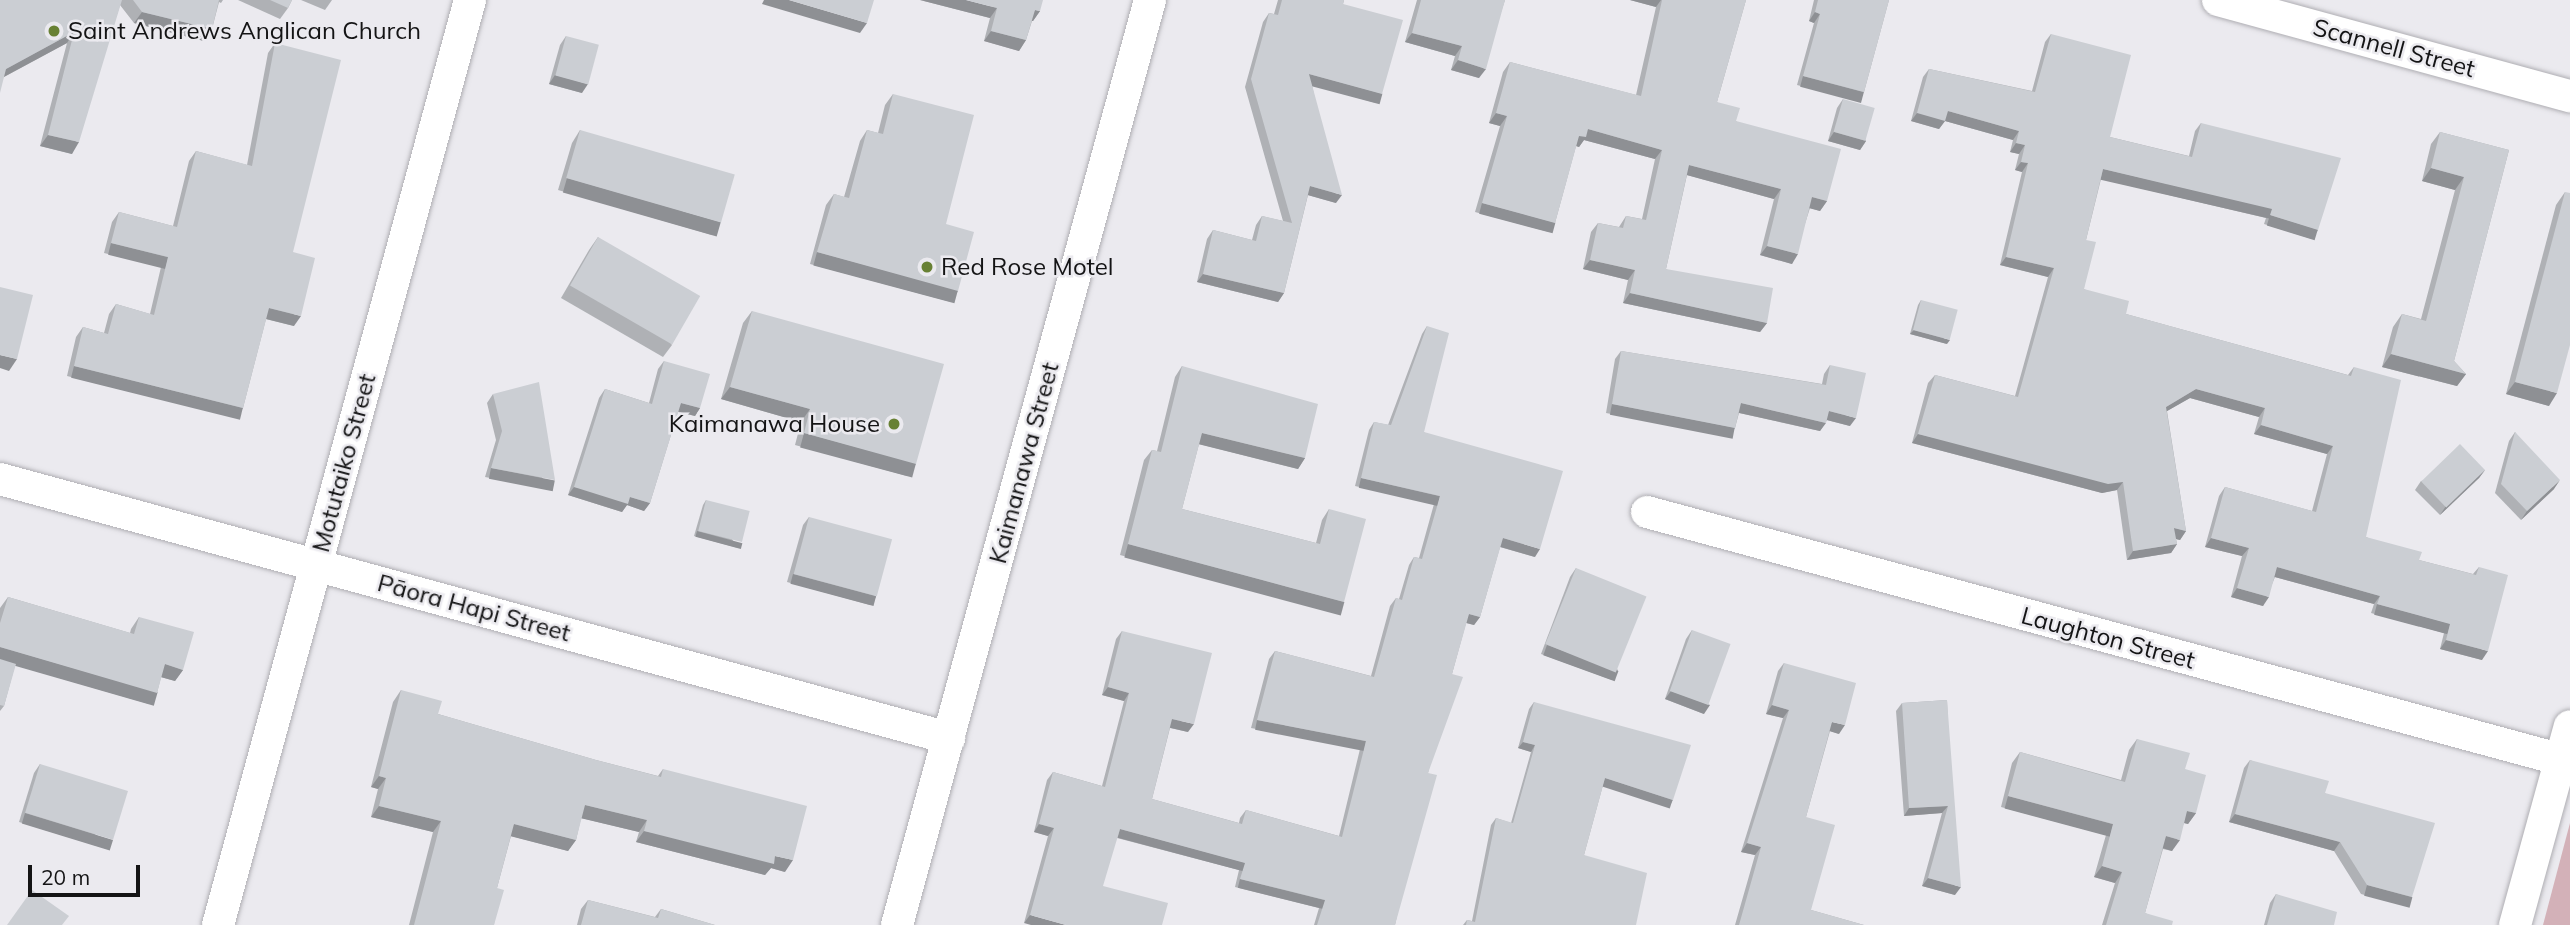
<!DOCTYPE html>
<meta charset="utf-8">
<style>
body{margin:0}
#map{position:relative;width:2570px;height:925px;overflow:hidden;background:#ebeaef;font-family:Mulish,sans-serif}
div>[style]{position:absolute}
.green>*{inset:0;background:#d3b1b8}
.roads{filter:drop-shadow(0 0 2px #afaeb3) drop-shadow(0 0 2px #afaeb3)}
.street>*{height:32px;margin:-16px;padding:0 16px;transform-origin:16px;border-radius:16px;background:#fff}
.wall>*{inset:0;background:#afb1b5}
.shaded-wall>*{inset:0;background:#8e9094;transform-origin:0 0}
.building>*{inset:0;background:#cbced3;transform-origin:0 0}
.dots>*{width:19px;height:19px;translate:-50% -50%;box-sizing:border-box;border:4px solid #ebeaef;border-radius:50%}
span{translate:-50% -50%;white-space:nowrap;text-align:center;line-height:1.15;-webkit-text-stroke:5px #ebeaef;paint-order:stroke}
.poi-label{font-size:24px;color:#141415}
.left{translate:0 -50%;text-align:left}
.right{translate:-100% -50%;text-align:right}
.street-label{font-size:24px;color:#141415}
.scale{position:absolute;left:28px;top:865px;width:112px;height:32px;box-sizing:border-box;border:4px solid #141415;border-top:0;padding-left:9px;font-size:21px;line-height:24px;white-space:nowrap;color:#141415;-webkit-text-stroke:5px #ebeaef;paint-order:stroke}
</style>
<div id="map">
<div class="green">
<i style="clip-path:polygon(2570px 823px,2570px 925px,2543px 925px)"></i>
</div>
<div class="roads">
<div class="street">
<i style="left:2218px;top:0;width:365px;rotate:15.3deg"></i>
<i style="left:0;top:479px;width:984px;rotate:15.27deg"></i>
<i style="left:1647px;top:512px;width:956px;rotate:15.16deg"></i>
<i style="left:218px;top:925px;width:959px;rotate:-74.76deg"></i>
<i style="left:897px;top:925px;width:959px;rotate:-74.7deg"></i>
<i style="left:2515px;top:925px;width:206px;rotate:-74.6deg"></i>
</div>
</div>
<div class="wall">
<i style="clip-path:polygon(0 0,223px 0,221px 3px,219px 2px,212px 29px,204px 41px,134px 23px,120px 5px,72px 154px,40px 146px,67px 43px,4px 77px)"></i>
<i style="clip-path:polygon(238px 0,292px 0,288px 8px,280px 19px)"></i>
<i style="clip-path:polygon(301px 0,332px 0,325px 10px)"></i>
<i style="clip-path:polygon(920px 0,1040px 11px,1033px 21px,1032px 21px,1026px 40px,1019px 51px,984px 41px,990px 18px)"></i>
<i style="clip-path:polygon(1278px 0,1344px 0,1343px 4px,1382px 94px,1376px 103px,1312px 85px,1336px 203px,1308px 195px,1284px 293px,1278px 302px,1197px 282px,1207px 239px,1213px 230px,1252px 240px,1256px 225px,1262px 216px,1283px 221px,1245px 87px,1263px 22px,1269px 13px,1274px 14px)"></i>
<i style="clip-path:polygon(1417px 0,1505px 0,1479px 78px,1451px 70px,1455px 56px,1405px 42px)"></i>
<i style="clip-path:polygon(1630px 0,1746px 0,1717px 102px,1736px 121px,1827px 201px,1820px 211px,1810px 208px,1792px 264px,1760px 255px,1774px 199px,1687px 175px,1666px 269px,1767px 323px,1760px 332px,1623px 303px,1628px 280px,1583px 269px,1591px 232px,1598px 223px,1619px 227px,1626px 216px,1642px 219px,1655px 159px,1584px 140px,1579px 147px,1576px 146px,1555px 223px,1549px 232px,1475px 212px,1500px 126px,1489px 123px,1503px 72px,1510px 62px,1636px 95px,1656px 7px)"></i>
<i style="clip-path:polygon(1814px 0,1889px 0,1864px 92px,1858px 101px,1797px 85px,1814px 23px,1809px 21px)"></i>
<i style="clip-path:polygon(2051px 34px,2110px 137px,2189px 156px,2195px 131px,2201px 123px,2318px 230px,2312px 239px,2264px 224px,2266px 218px,2101px 179px,2086px 240px,2084px 289px,2126px 314px,2348px 375px,2354px 367px,2366px 537px,2419px 560px,2473px 574px,2479px 567px,2482px 660px,2440px 649px,2444px 633px,2371px 613px,2374px 604px,2275px 577px,2263px 606px,2231px 597px,2242px 556px,2205px 547px,2219px 496px,2225px 487px,2312px 511px,2327px 454px,2254px 434px,2259px 417px,2190px 398px,2167px 411px,2186px 531px,2180px 540px,2176px 539px,2177px 544px,2171px 553px,2127px 560px,2117px 490px,2102px 493px,1912px 443px,1928px 383px,1935px 375px,2015px 396px,2048px 277px,2000px 265px,2022px 172px,2015px 170px,2019px 154px,2010px 152px,2013px 140px,1945px 121px,1939px 129px,1911px 121px,1923px 77px,1929px 69px,2032px 91px,2045px 42px)"></i>
<i style="clip-path:polygon(566px 36px,582px 93px,549px 84px,560px 45px)"></i>
<i style="clip-path:polygon(275px 43px,293px 252px,294px 326px,266px 319px,243px 408px,236px 418px,67px 376px,76px 337px,83px 327px,104px 333px,109px 314px,116px 304px,150px 314px,161px 267px,104px 253px,112px 222px,119px 212px,173px 226px,189px 161px,196px 151px,247px 165px,268px 53px)"></i>
<i style="clip-path:polygon(893px 94px,946px 224px,958px 291px,951px 302px,810px 264px,826px 205px,834px 194px,844px 197px,860px 141px,867px 130px,878px 133px,885px 105px)"></i>
<i style="clip-path:polygon(1843px 99px,1866px 141px,1860px 150px,1828px 141px,1837px 108px)"></i>
<i style="clip-path:polygon(580px 130px,712px 235px,558px 190px,572px 143px)"></i>
<i style="clip-path:polygon(2440px 132px,2509px 150px,2454px 361px,2466px 374px,2457px 386px,2382px 367px,2393px 327px,2402px 314px,2421px 319px,2455px 190px,2422px 181px,2431px 144px)"></i>
<i style="clip-path:polygon(2565px 192px,2549px 406px,2506px 394px,2556px 205px)"></i>
<i style="clip-path:polygon(598px 237px,672px 345px,663px 357px,561px 298px,589px 250px)"></i>
<i style="clip-path:polygon(1921px 300px,1947px 344px,1910px 334px,1918px 305px)"></i>
<i style="clip-path:polygon(752px 311px,916px 464px,907px 476px,795px 445px,801px 422px,721px 399px,743px 323px)"></i>
<i style="clip-path:polygon(1427px 326px,1424px 432px,1535px 557px,1500px 547px,1480px 617px,1474px 625px,1466px 623px,1452px 674px,1428px 773px,1395px 925px,1314px 925px,1319px 908px,1235px 887px,1239px 870px,1117px 838px,1024px 923px,1048px 836px,1034px 832px,1047px 780px,1053px 772px,1102px 786px,1124px 701px,1102px 695px,1116px 639px,1122px 631px,1188px 732px,1170px 728px,1152px 799px,1239px 823px,1240px 818px,1246px 810px,1339px 836px,1360px 749px,1251px 728px,1269px 659px,1275px 651px,1371px 676px,1390px 606px,1396px 598px,1399px 599px,1409px 565px,1414px 557px,1419px 558px,1434px 504px,1355px 486px,1369px 430px,1374px 422px,1388px 425px,1422px 334px)"></i>
<i style="clip-path:polygon(1621px 351px,1822px 384px,1824px 374px,1830px 365px,1850px 426px,1827px 420px,1820px 431px,1739px 413px,1735px 428px,1729px 437px,1606px 413px,1615px 359px)"></i>
<i style="clip-path:polygon(664px 361px,700px 408px,695px 416px,678px 412px,650px 503px,644px 511px,627px 505px,622px 512px,568px 495px,599px 398px,605px 389px,649px 403px,658px 369px)"></i>
<i style="clip-path:polygon(1182px 366px,1305px 458px,1298px 469px,1199px 444px,1182px 509px,1316px 543px,1322px 520px,1329px 509px,1344px 602px,1337px 613px,1120px 555px,1144px 460px,1152px 450px,1157px 451px,1175px 377px)"></i>
<i style="clip-path:polygon(493px 394px,549px 489px,485px 477px,496px 440px,487px 403px)"></i>
<i style="clip-path:polygon(2515px 432px,2554px 489px,2521px 520px,2495px 493px,2509px 441px)"></i>
<i style="clip-path:polygon(2485px 470px,2479px 478px,2440px 515px,2415px 490px,2421px 481px)"></i>
<i style="clip-path:polygon(706px 500px,738px 548px,694px 536px,703px 505px)"></i>
<i style="clip-path:polygon(809px 517px,876px 597px,870px 605px,787px 582px,803px 525px)"></i>
<i style="clip-path:polygon(1576px 568px,1618px 671px,1612px 680px,1541px 654px,1570px 577px)"></i>
<i style="clip-path:polygon(8px 597px,130px 633px,131px 629px,139px 617px,183px 670px,175px 681px,161px 677px,157px 693px,149px 704px,15px 665px,4px 706px,0 711px,0 608px)"></i>
<i style="clip-path:polygon(1692px 630px,1704px 714px,1665px 699px,1686px 639px)"></i>
<i style="clip-path:polygon(1784px 663px,1839px 734px,1830px 731px,1806px 817px,1811px 910px,1864px 925px,1735px 925px,1755px 855px,1741px 852px,1783px 718px,1766px 714px,1778px 671px)"></i>
<i style="clip-path:polygon(401px 690px,438px 714px,596px 760px,658px 776px,663px 769px,785px 872px,771px 868px,765px 875px,636px 842px,639px 832px,581px 818px,576px 840px,568px 851px,511px 836px,497px 888px,494px 925px,409px 925px,433px 832px,371px 817px,378px 789px,371px 787px,393px 702px)"></i>
<i style="clip-path:polygon(1947px 700px,1955px 895px,1922px 886px,1942px 813px,1904px 816px,1896px 711px,1902px 703px)"></i>
<i style="clip-path:polygon(1534px 702px,1673px 800px,1669px 807px,1603px 785px,1584px 855px,1636px 925px,1463px 925px,1467px 920px,1472px 921px,1491px 825px,1496px 818px,1511px 823px,1531px 752px,1518px 748px,1529px 709px)"></i>
<i style="clip-path:polygon(2137px 739px,2185px 769px,2196px 813px,2188px 824px,2184px 823px,2172px 851px,2163px 849px,2145px 913px,2172px 925px,2102px 925px,2115px 883px,2094px 877px,2106px 835px,2001px 807px,2012px 763px,2020px 752px,2121px 780px,2129px 750px)"></i>
<i style="clip-path:polygon(2250px 760px,2325px 793px,2412px 897px,2406px 906px,2361px 894px,2334px 851px,2229px 822px,2244px 768px)"></i>
<i style="clip-path:polygon(40px 764px,107px 849px,19px 822px,34px 773px)"></i>
<i style="clip-path:polygon(2276px 894px,2334px 925px,2264px 925px,2270px 903px)"></i>
<i style="clip-path:polygon(588px 900px,655px 917px,661px 909px,715px 925px,577px 925px,581px 909px)"></i>
</div>
<div class="shaded-wall">
<i style="clip-path:polygon(764px 0,789px 0,867px 23px,860px 33px,762px 4px)"></i>
<i style="clip-path:polygon(920px 0,966px 0,997px 8px,990px 18px)"></i>
<i style="clip-path:polygon(1630px 0,1661px 0,1656px 7px)"></i>
<i style="clip-path:polygon(1035px 10px,1040px 11px,1033px 21px,1028px 20px)"></i>
<i style="clip-path:polygon(142px 12px,212px 29px,204px 41px,134px 23px)"></i>
<i style="clip-path:polygon(1815px 12px,1820px 14px,1814px 23px,1809px 21px)"></i>
<i style="clip-path:polygon(991px 31px,1026px 40px,1019px 51px,984px 41px)"></i>
<i style="clip-path:polygon(74px 32px,67px 43px,0 79px,6px 69px)"></i>
<i style="clip-path:polygon(1412px 33px,1462px 46px,1455px 56px,1405px 42px)"></i>
<i style="clip-path:polygon(1458px 60px,1486px 69px,1479px 78px,1451px 70px)"></i>
<i style="left:1309px;top:74px;width:76px;height:11px;rotate:15deg"></i>
<i style="clip-path:polygon(555px 75px,588px 84px,582px 93px,549px 84px)"></i>
<i style="left:1803px;top:76px;width:63px;height:11px;rotate:15deg"></i>
<i style="clip-path:polygon(1948px 111px,2019px 131px,2013px 140px,1945px 121px,1939px 129px,1911px 121px,1917px 113px)"></i>
<i style="clip-path:polygon(1496px 113px,1507px 116px,1500px 126px,1489px 123px)"></i>
<i style="clip-path:polygon(1588px 129px,1662px 150px,1655px 159px,1584px 140px,1579px 147px,1573px 145px,1579px 136px)"></i>
<i style="clip-path:polygon(1834px 132px,1866px 141px,1860px 150px,1828px 141px)"></i>
<i style="clip-path:polygon(48px 135px,79px 142px,72px 154px,40px 146px)"></i>
<i style="clip-path:polygon(2016px 143px,2025px 145px,2019px 154px,2010px 152px)"></i>
<i style="clip-path:polygon(2021px 162px,2028px 163px,2022px 172px,2015px 170px)"></i>
<i style="clip-path:polygon(1689px 165px,1781px 189px,1774px 199px,1683px 174px)"></i>
<i style="clip-path:polygon(2431px 168px,2464px 177px,2455px 190px,2422px 181px)"></i>
<i style="left:2103px;top:169px;width:174px;height:11px;rotate:13deg"></i>
<i style="left:567px;top:178px;width:160px;height:15px;rotate:16deg"></i>
<i style="clip-path:polygon(1310px 186px,1342px 195px,1336px 203px,1304px 194px)"></i>
<i style="clip-path:polygon(1812px 197px,1827px 201px,1820px 211px,1805px 207px)"></i>
<i style="left:1482px;top:203px;width:76px;height:11px;rotate:15deg"></i>
<i style="left:2270px;top:215px;width:50px;height:11px;rotate:17deg"></i>
<i style="left:111px;top:243px;width:59px;height:12px;rotate:14deg"></i>
<i style="clip-path:polygon(1767px 246px,1798px 254px,1792px 264px,1760px 255px)"></i>
<i style="left:817px;top:252px;width:146px;height:14px;rotate:15deg"></i>
<i style="clip-path:polygon(2006px 257px,2054px 268px,2048px 277px,2000px 265px)"></i>
<i style="clip-path:polygon(1590px 260px,1635px 270px,1628px 280px,1583px 269px)"></i>
<i style="clip-path:polygon(1203px 274px,1284px 293px,1278px 302px,1197px 282px)"></i>
<i style="clip-path:polygon(1630px 293px,1767px 323px,1760px 332px,1623px 303px)"></i>
<i style="clip-path:polygon(269px 308px,301px 316px,294px 326px,262px 318px)"></i>
<i style="clip-path:polygon(1914px 330px,1950px 340px,1947px 344px,1910px 334px)"></i>
<i style="clip-path:polygon(2391px 354px,2466px 374px,2457px 386px,2382px 367px)"></i>
<i style="clip-path:polygon(0 355px,17px 359px,9px 371px,0 368px)"></i>
<i style="left:74px;top:366px;width:174px;height:12px;rotate:14deg"></i>
<i style="clip-path:polygon(2515px 382px,2557px 393px,2549px 406px,2506px 394px)"></i>
<i style="clip-path:polygon(730px 387px,810px 409px,801px 422px,721px 399px)"></i>
<i style="clip-path:polygon(2196px 389px,2265px 408px,2259px 417px,2190px 398px,2160px 415px,2166px 407px)"></i>
<i style="clip-path:polygon(681px 403px,700px 408px,695px 416px,676px 411px)"></i>
<i style="clip-path:polygon(1741px 403px,1826px 423px,1820px 431px,1735px 412px)"></i>
<i style="left:1612px;top:404px;width:125px;height:11px;rotate:11deg"></i>
<i style="clip-path:polygon(1829px 411px,1856px 418px,1850px 426px,1823px 419px)"></i>
<i style="clip-path:polygon(2261px 425px,2333px 446px,2327px 454px,2254px 434px)"></i>
<i style="left:804px;top:433px;width:116px;height:15px;rotate:15deg"></i>
<i style="clip-path:polygon(1202px 433px,1305px 458px,1298px 469px,1194px 443px)"></i>
<i style="clip-path:polygon(1918px 434px,2123px 482px,2117px 490px,2102px 493px,1912px 443px)"></i>
<i style="left:491px;top:468px;width:65px;height:11px;rotate:11deg"></i>
<i style="clip-path:polygon(2485px 470px,2479px 478px,2440px 515px,2446px 506px)"></i>
<i style="left:1361px;top:478px;width:81px;height:10px;rotate:13deg"></i>
<i style="clip-path:polygon(2560px 480px,2554px 489px,2521px 520px,2527px 511px)"></i>
<i style="clip-path:polygon(574px 487px,630px 497px,650px 503px,644px 511px,627px 505px,622px 512px,568px 495px)"></i>
<i style="clip-path:polygon(2174px 528px,2186px 531px,2180px 540px,2168px 537px)"></i>
<i style="left:697px;top:531px;width:47px;height:6px;rotate:15deg"></i>
<i style="clip-path:polygon(1503px 538px,1540px 549px,1535px 557px,1497px 546px)"></i>
<i style="clip-path:polygon(2211px 538px,2249px 548px,2242px 556px,2205px 547px)"></i>
<i style="left:1128px;top:544px;width:224px;height:14px;rotate:15deg"></i>
<i style="clip-path:polygon(2177px 544px,2171px 553px,2127px 560px,2133px 551px)"></i>
<i style="clip-path:polygon(2277px 567px,2380px 596px,2374px 604px,2271px 576px)"></i>
<i style="left:793px;top:574px;width:86px;height:10px;rotate:15deg"></i>
<i style="clip-path:polygon(2237px 588px,2269px 597px,2263px 606px,2231px 597px)"></i>
<i style="left:2377px;top:604px;width:76px;height:11px;rotate:15deg"></i>
<i style="clip-path:polygon(1469px 614px,1480px 617px,1474px 625px,1463px 622px)"></i>
<i style="clip-path:polygon(2446px 640px,2488px 651px,2482px 660px,2440px 649px)"></i>
<i style="left:1547px;top:645px;width:76px;height:11px;rotate:20deg"></i>
<i style="left:0;top:647px;width:164px;height:14px;rotate:16deg"></i>
<i style="clip-path:polygon(165px 664px,183px 670px,175px 681px,157px 676px)"></i>
<i style="clip-path:polygon(1108px 687px,1129px 693px,1124px 701px,1102px 695px)"></i>
<i style="clip-path:polygon(1671px 691px,1710px 705px,1704px 714px,1665px 699px)"></i>
<i style="clip-path:polygon(1772px 705px,1789px 710px,1783px 718px,1766px 714px)"></i>
<i style="clip-path:polygon(1172px 719px,1194px 724px,1188px 732px,1167px 727px)"></i>
<i style="left:1257px;top:720px;width:111px;height:10px;rotate:11deg"></i>
<i style="clip-path:polygon(1832px 722px,1845px 725px,1839px 734px,1826px 730px)"></i>
<i style="clip-path:polygon(1523px 742px,1535px 745px,1531px 752px,1518px 748px)"></i>
<i style="clip-path:polygon(379px 776px,386px 778px,378px 789px,371px 787px)"></i>
<i style="left:1605px;top:778px;width:71px;height:9px;rotate:18deg"></i>
<i style="left:2008px;top:796px;width:109px;height:13px;rotate:15deg"></i>
<i style="clip-path:polygon(585px 805px,647px 820px,639px 832px,576px 817px)"></i>
<i style="clip-path:polygon(379px 806px,441px 821px,433px 832px,371px 817px)"></i>
<i style="clip-path:polygon(1948px 806px,1942px 813px,1904px 816px,1909px 808px)"></i>
<i style="clip-path:polygon(2187px 811px,2196px 813px,2188px 824px,2180px 822px)"></i>
<i style="left:25px;top:813px;width:92px;height:11px;rotate:17deg"></i>
<i style="clip-path:polygon(2235px 814px,2340px 842px,2334px 851px,2229px 822px)"></i>
<i style="clip-path:polygon(514px 824px,576px 840px,568px 851px,506px 835px)"></i>
<i style="clip-path:polygon(1039px 824px,1054px 828px,1048px 836px,1034px 832px)"></i>
<i style="left:1120px;top:829px;width:130px;height:9px;rotate:15deg"></i>
<i style="clip-path:polygon(644px 831px,775px 856px,793px 860px,785px 872px,771px 868px,765px 875px,636px 842px)"></i>
<i style="clip-path:polygon(2166px 836px,2180px 840px,2172px 851px,2159px 847px)"></i>
<i style="clip-path:polygon(1747px 843px,1761px 847px,1755px 855px,1741px 852px)"></i>
<i style="clip-path:polygon(2102px 866px,2122px 872px,2115px 883px,2094px 877px)"></i>
<i style="clip-path:polygon(1928px 878px,1961px 887px,1955px 895px,1922px 886px)"></i>
<i style="left:1240px;top:879px;width:88px;height:9px;rotate:14deg"></i>
<i style="left:2367px;top:885px;width:47px;height:11px;rotate:15deg"></i>
<i style="clip-path:polygon(1030px 915px,1066px 925px,1031px 925px,1024px 923px)"></i>
</div>
<div class="building">
<i style="clip-path:polygon(0 0,122px 0,79px 142px,48px 135px,74px 32px,6px 69px,0 93px)"></i>
<i style="clip-path:polygon(133px 0,219px 0,212px 29px,142px 12px)"></i>
<i style="clip-path:polygon(270px 0,292px 0,288px 8px)"></i>
<i style="clip-path:polygon(789px 0,874px 0,867px 23px)"></i>
<i style="clip-path:polygon(966px 0,1043px 0,1040px 11px,1035px 10px,1026px 40px,991px 31px,997px 8px)"></i>
<i style="clip-path:polygon(1282px 0,1344px 0,1343px 4px,1403px 20px,1382px 94px,1309px 74px,1342px 195px,1310px 186px,1284px 293px,1203px 274px,1213px 230px,1256px 241px,1262px 216px,1292px 223px,1251px 79px,1269px 13px,1278px 15px)"></i>
<i style="clip-path:polygon(1421px 0,1505px 0,1486px 69px,1458px 60px,1462px 46px,1412px 33px)"></i>
<i style="clip-path:polygon(1662px 0,1746px 0,1717px 102px,1740px 108px,1736px 121px,1841px 149px,1827px 201px,1812px 197px,1798px 254px,1767px 246px,1781px 189px,1689px 165px,1666px 269px,1773px 288px,1767px 323px,1630px 293px,1635px 270px,1590px 260px,1598px 223px,1623px 228px,1626px 216px,1646px 220px,1662px 150px,1588px 129px,1586px 137px,1579px 136px,1555px 223px,1482px 203px,1507px 116px,1496px 113px,1510px 62px,1641px 96px)"></i>
<i style="clip-path:polygon(1818px 0,1889px 0,1864px 92px,1803px 76px,1820px 14px,1815px 12px)"></i>
<i style="clip-path:polygon(2051px 34px,2131px 55px,2110px 137px,2192px 157px,2201px 123px,2341px 158px,2318px 230px,2270px 215px,2272px 209px,2103px 169px,2086px 240px,2096px 242px,2084px 289px,2129px 301px,2126px 314px,2351px 376px,2354px 367px,2401px 380px,2366px 537px,2422px 552px,2419px 560px,2476px 575px,2479px 567px,2508px 575px,2488px 651px,2446px 640px,2450px 624px,2377px 604px,2380px 596px,2277px 567px,2269px 597px,2237px 588px,2249px 548px,2211px 538px,2225px 487px,2316px 512px,2333px 446px,2261px 425px,2265px 408px,2196px 389px,2166px 407px,2186px 531px,2174px 528px,2177px 544px,2133px 551px,2123px 482px,2108px 484px,1918px 434px,1935px 375px,2018px 397px,2054px 268px,2006px 257px,2028px 163px,2021px 162px,2025px 145px,2016px 143px,2019px 131px,1948px 111px,1945px 121px,1917px 113px,1929px 69px,2035px 92px)"></i>
<i style="left:566px;top:36px;width:34px;height:41px;rotate:15deg"></i>
<i style="clip-path:polygon(275px 43px,341px 60px,293px 252px,315px 258px,301px 316px,269px 308px,243px 408px,74px 366px,83px 327px,108px 334px,116px 304px,154px 315px,168px 257px,111px 243px,119px 212px,177px 227px,196px 151px,252px 166px)"></i>
<i style="clip-path:polygon(893px 94px,974px 115px,946px 224px,974px 232px,958px 291px,817px 252px,834px 194px,849px 198px,867px 130px,883px 134px)"></i>
<i style="left:1843px;top:99px;width:33px;height:34px;rotate:16deg"></i>
<i style="left:580px;top:130px;width:161px;height:50px;rotate:16deg"></i>
<i style="clip-path:polygon(2440px 132px,2509px 150px,2454px 361px,2466px 374px,2391px 354px,2402px 314px,2426px 321px,2464px 177px,2431px 168px)"></i>
<i style="clip-path:polygon(2565px 192px,2570px 193px,2570px 345px,2557px 393px,2515px 382px)"></i>
<i style="left:598px;top:237px;width:118px;height:56px;rotate:30deg"></i>
<i style="clip-path:polygon(0 287px,33px 295px,17px 359px,0 355px)"></i>
<i style="left:1921px;top:300px;width:38px;height:31px;rotate:15deg"></i>
<i style="clip-path:polygon(752px 311px,944px 364px,916px 464px,804px 433px,810px 409px,730px 387px)"></i>
<i style="clip-path:polygon(1427px 326px,1449px 333px,1424px 432px,1563px 471px,1540px 549px,1503px 538px,1480px 617px,1469px 614px,1452px 674px,1463px 677px,1428px 773px,1437px 775px,1395px 925px,1317px 925px,1325px 900px,1240px 879px,1245px 863px,1120px 829px,1103px 886px,1168px 903px,1162px 925px,1066px 925px,1030px 915px,1054px 828px,1039px 824px,1053px 772px,1105px 787px,1129px 693px,1108px 687px,1122px 631px,1212px 653px,1194px 724px,1172px 719px,1152px 799px,1242px 824px,1246px 810px,1342px 837px,1366px 741px,1257px 720px,1275px 651px,1374px 677px,1396px 598px,1402px 600px,1414px 557px,1422px 559px,1440px 496px,1361px 478px,1374px 422px,1391px 425px)"></i>
<i style="clip-path:polygon(1621px 351px,1826px 385px,1830px 365px,1866px 373px,1856px 418px,1829px 411px,1826px 423px,1741px 403px,1735px 428px,1612px 404px)"></i>
<i style="clip-path:polygon(664px 361px,710px 374px,700px 408px,681px 403px,650px 503px,630px 497px,628px 504px,574px 487px,605px 389px,652px 404px)"></i>
<i style="clip-path:polygon(1182px 366px,1318px 404px,1305px 458px,1202px 433px,1182px 509px,1320px 544px,1329px 509px,1366px 519px,1344px 602px,1128px 544px,1152px 450px,1161px 452px)"></i>
<i style="clip-path:polygon(539px 382px,555px 480px,491px 468px,502px 431px,493px 394px)"></i>
<i style="clip-path:polygon(2515px 432px,2560px 480px,2527px 511px,2501px 484px)"></i>
<i style="left:2460px;top:444px;width:36px;height:54px;rotate:46deg"></i>
<i style="left:706px;top:500px;width:45px;height:32px;rotate:14deg"></i>
<i style="left:809px;top:517px;width:86px;height:59px;rotate:15deg"></i>
<i style="left:1576px;top:568px;width:76px;height:82px;rotate:22deg"></i>
<i style="clip-path:polygon(8px 597px,134px 634px,139px 617px,194px 632px,183px 670px,165px 664px,157px 693px,0 647px,0 623px)"></i>
<i style="left:1692px;top:630px;width:41px;height:65px;rotate:20deg"></i>
<i style="clip-path:polygon(0 659px,16px 664px,4px 706px,0 705px)"></i>
<i style="clip-path:polygon(1784px 663px,1856px 683px,1845px 725px,1832px 722px,1806px 817px,1835px 825px,1811px 910px,1864px 925px,1739px 925px,1761px 847px,1747px 843px,1789px 710px,1772px 705px)"></i>
<i style="clip-path:polygon(401px 690px,442px 701px,438px 714px,596px 760px,661px 777px,663px 769px,807px 806px,793px 860px,775px 856px,774px 864px,644px 831px,647px 820px,585px 805px,576px 840px,514px 824px,497px 888px,504px 890px,494px 925px,414px 925px,441px 821px,379px 806px,386px 778px,379px 776px)"></i>
<i style="clip-path:polygon(1947px 700px,1961px 887px,1928px 878px,1948px 806px,1909px 808px,1902px 703px)"></i>
<i style="clip-path:polygon(1534px 702px,1691px 745px,1673px 800px,1605px 778px,1584px 855px,1647px 873px,1636px 925px,1466px 925px,1467px 920px,1475px 922px,1496px 818px,1513px 823px,1535px 745px,1523px 742px)"></i>
<i style="clip-path:polygon(2137px 739px,2190px 753px,2185px 769px,2206px 775px,2196px 813px,2187px 811px,2180px 840px,2166px 836px,2145px 913px,2173px 921px,2172px 925px,2106px 925px,2122px 872px,2102px 866px,2113px 824px,2008px 796px,2020px 752px,2125px 782px)"></i>
<i style="clip-path:polygon(2250px 760px,2329px 781px,2325px 793px,2435px 823px,2412px 897px,2367px 885px,2340px 842px,2235px 814px)"></i>
<i style="left:40px;top:764px;width:92px;height:51px;rotate:17deg"></i>
<i style="clip-path:polygon(32px 890px,69px 916px,62px 925px,7px 925px)"></i>
<i style="clip-path:polygon(2276px 894px,2337px 912px,2334px 925px,2267px 925px)"></i>
<i style="clip-path:polygon(588px 900px,658px 918px,661px 909px,715px 925px,581px 925px)"></i>
</div>
<div class="dots">
<i style="left:54px;top:31px;background:#688134"></i>
<i style="left:927px;top:267px;background:#688134"></i>
<i style="left:894px;top:424px;background:#688134"></i>
</div>
<div class="poi-label">
<span class="left" style="left:68px;top:31px">Saint Andrews Anglican Church</span>
<span class="left" style="left:941px;top:267px">Red Rose Motel</span>
<span class="right" style="left:880px;top:424px">Kaimanawa House</span>
</div>
<div class="street-label">
<span style="left:2394px;top:48px;rotate:15deg">Scannell Street</span>
<span style="left:344px;top:463px;rotate:-75deg">Motutaiko Street</span>
<span style="left:1024px;top:463px;rotate:-75deg">Kaimanawa Street</span>
<span style="left:474px;top:608px;rotate:15deg">Pāora Hapi Street</span>
<span style="left:2108px;top:638px;rotate:15deg">Laughton Street</span>
</div>
<div class="scale">20 m</div>
</div>
